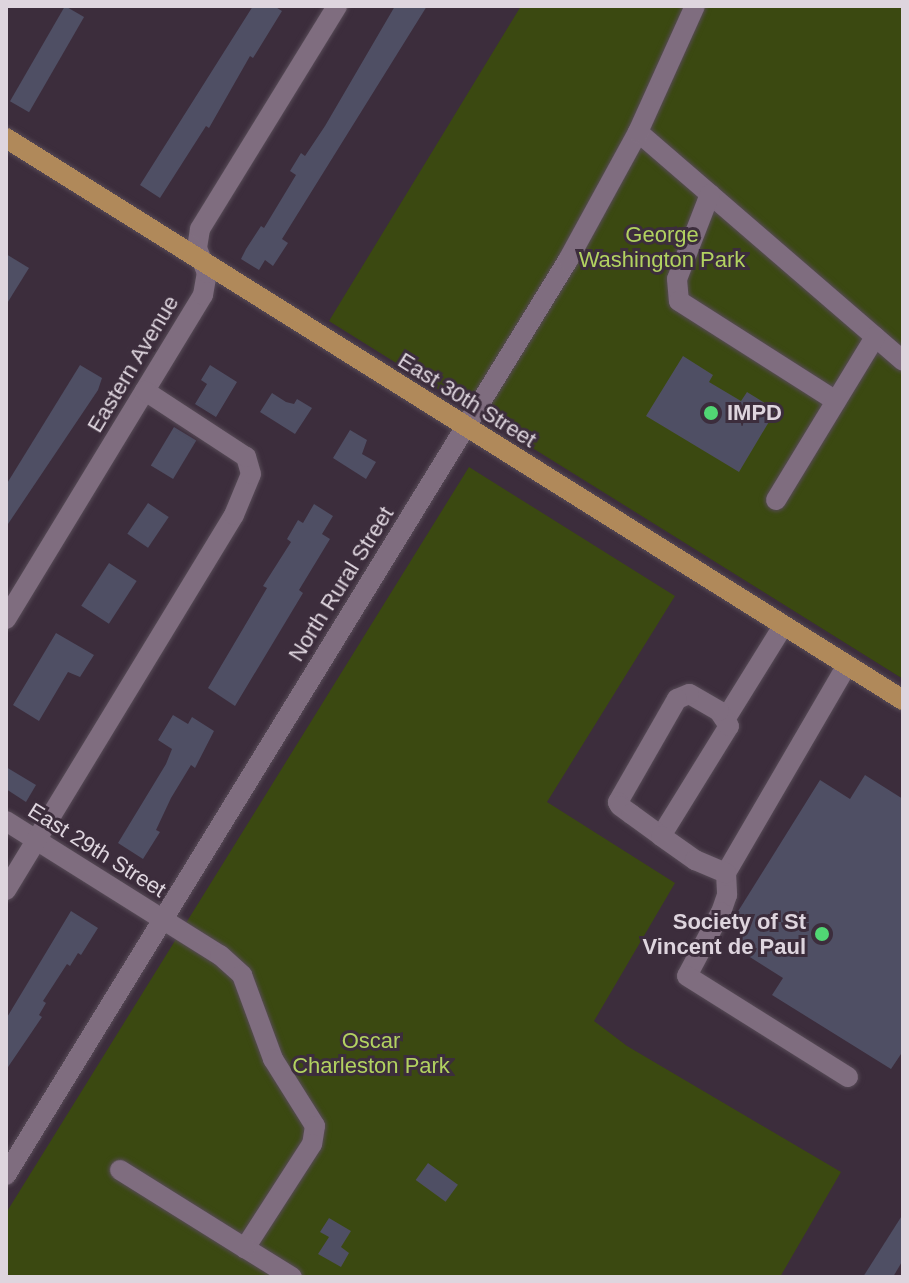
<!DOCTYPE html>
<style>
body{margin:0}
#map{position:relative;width:909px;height:1283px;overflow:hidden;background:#3c2d3c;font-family:Helvetica,sans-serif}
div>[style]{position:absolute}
.green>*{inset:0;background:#3b4911}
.building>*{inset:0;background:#4f4f64;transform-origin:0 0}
.roads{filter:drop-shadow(0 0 2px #574b57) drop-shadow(0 0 2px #574b57)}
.minor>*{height:20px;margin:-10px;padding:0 10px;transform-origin:10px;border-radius:10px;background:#7f6d7f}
.major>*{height:20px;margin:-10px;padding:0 10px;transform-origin:10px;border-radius:10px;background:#b0895a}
.dots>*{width:22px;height:22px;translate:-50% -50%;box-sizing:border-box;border:4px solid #3c2d3c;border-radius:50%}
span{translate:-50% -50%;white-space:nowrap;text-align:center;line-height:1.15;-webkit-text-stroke:6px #3c2d3c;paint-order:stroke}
.park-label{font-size:22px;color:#b2d260}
.street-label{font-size:22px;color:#ded5de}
.poi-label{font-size:22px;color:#ded5de;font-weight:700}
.left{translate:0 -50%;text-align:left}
.right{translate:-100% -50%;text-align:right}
.frame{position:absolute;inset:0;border:8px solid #ded5de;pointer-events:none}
</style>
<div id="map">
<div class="green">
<i style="clip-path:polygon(521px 6px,903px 6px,903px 679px,329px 321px)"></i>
<i style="clip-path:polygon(469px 467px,675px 596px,547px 802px,675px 883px,594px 1021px,627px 1046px,841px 1172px,780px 1277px,6px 1277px,6px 1213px)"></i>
</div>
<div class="building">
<i style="left:65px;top:6px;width:22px;height:110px;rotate:30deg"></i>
<i style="clip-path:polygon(253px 6px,274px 6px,282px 11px,253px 58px,250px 56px,209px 128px,206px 126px,160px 198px,140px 185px)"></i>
<i style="clip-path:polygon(395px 6px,427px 6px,282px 239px,288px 243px,273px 266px,265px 260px,259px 270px,241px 259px,246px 249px,261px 226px,264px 228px,296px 175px,290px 171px,301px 153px,305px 156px,325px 126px)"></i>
<i style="clip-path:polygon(6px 254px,29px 268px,6px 305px)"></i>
<i style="clip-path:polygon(683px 356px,713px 375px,709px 382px,741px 401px,747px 392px,776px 410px,739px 472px,646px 416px)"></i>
<i style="clip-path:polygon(80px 365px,102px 378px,98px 390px,6px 527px,6px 485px)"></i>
<i style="clip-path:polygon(210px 365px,237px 382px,216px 417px,195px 404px,207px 384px,201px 380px)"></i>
<i style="clip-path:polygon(272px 393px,286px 402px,294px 404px,297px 399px,312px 408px,295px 434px,260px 412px)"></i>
<i style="left:174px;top:427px;width:26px;height:45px;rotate:31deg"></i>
<i style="clip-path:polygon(350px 430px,367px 440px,362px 454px,376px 462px,366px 479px,333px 458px)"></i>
<i style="left:148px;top:503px;width:25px;height:37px;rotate:34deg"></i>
<i style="clip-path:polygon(314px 504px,333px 516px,322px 534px,330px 539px,299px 590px,303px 593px,235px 706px,208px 688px,267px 588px,263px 586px,291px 542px,287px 539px,298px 520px,303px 523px)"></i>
<i style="left:109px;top:563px;width:33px;height:51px;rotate:33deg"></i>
<i style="clip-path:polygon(56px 633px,94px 655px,80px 677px,68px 672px,39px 721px,13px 705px)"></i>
<i style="clip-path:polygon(173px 715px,188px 724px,192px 717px,214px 731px,195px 768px,191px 765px,171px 798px,156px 830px,160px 832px,143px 859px,118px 843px,166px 764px,172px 749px,158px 740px)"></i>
<i style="clip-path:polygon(6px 767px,36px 785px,26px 802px,6px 789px)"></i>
<i style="clip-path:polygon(865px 775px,903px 799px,903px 1051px,891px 1069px,772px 995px,783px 978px,734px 947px,750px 921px,737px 913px,820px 780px,850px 799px)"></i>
<i style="clip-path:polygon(71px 911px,98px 928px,81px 955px,78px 953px,70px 966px,67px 964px,43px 1001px,46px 1003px,39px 1015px,42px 1017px,6px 1070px,6px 1019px)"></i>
<i style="left:428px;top:1163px;width:37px;height:21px;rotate:36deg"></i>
<i style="clip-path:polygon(903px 1214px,903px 1260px,893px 1277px,863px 1277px)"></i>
<i style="clip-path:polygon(329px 1218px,351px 1231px,341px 1247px,349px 1253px,341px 1267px,318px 1254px,329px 1237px,320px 1232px)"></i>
</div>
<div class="roads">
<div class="minor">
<i style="left:638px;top:132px;width:350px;rotate:40.8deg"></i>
<i style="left:710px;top:194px;width:91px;rotate:111.2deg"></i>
<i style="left:677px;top:279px;width:22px;rotate:85deg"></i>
<i style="left:679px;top:301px;width:186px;rotate:32.5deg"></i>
<i style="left:776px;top:500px;width:191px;rotate:-58.7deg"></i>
<i style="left:6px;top:619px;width:379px;rotate:-58.7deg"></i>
<i style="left:203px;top:295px;width:22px;rotate:-80deg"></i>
<i style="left:207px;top:273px;width:27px;rotate:-112deg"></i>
<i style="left:197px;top:248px;width:19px;rotate:-81deg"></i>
<i style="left:200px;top:229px;width:262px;rotate:-58.4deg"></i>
<i style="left:847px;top:665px;width:241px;rotate:120.2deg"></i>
<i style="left:726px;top:873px;width:22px;rotate:87deg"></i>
<i style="left:727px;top:895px;width:18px;rotate:109deg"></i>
<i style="left:721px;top:912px;width:72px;rotate:118deg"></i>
<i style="left:687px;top:976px;width:190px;rotate:32.1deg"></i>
<i style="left:726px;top:718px;width:108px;rotate:-58.2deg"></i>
<i style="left:6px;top:821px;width:252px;rotate:32.1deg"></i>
<i style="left:220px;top:955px;width:30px;rotate:42deg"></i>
<i style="left:242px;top:975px;width:90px;rotate:69.7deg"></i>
<i style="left:273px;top:1059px;width:79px;rotate:57.9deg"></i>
<i style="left:315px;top:1126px;width:18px;rotate:99deg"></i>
<i style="left:312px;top:1144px;width:124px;rotate:122.8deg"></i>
<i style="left:245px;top:1248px;width:55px;rotate:31.7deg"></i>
<i style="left:661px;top:836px;width:129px;rotate:-58.3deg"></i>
<i style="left:729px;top:726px;width:18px;rotate:-124deg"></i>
<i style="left:719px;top:711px;width:34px;rotate:-150deg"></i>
<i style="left:689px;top:694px;width:13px;rotate:157deg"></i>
<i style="left:677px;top:699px;width:119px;rotate:119.8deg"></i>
<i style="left:618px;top:802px;width:4px;rotate:63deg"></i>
<i style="left:620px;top:806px;width:14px;rotate:36deg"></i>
<i style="left:631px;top:814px;width:37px;rotate:36deg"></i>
<i style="left:661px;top:836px;width:42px;rotate:35.2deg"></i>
<i style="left:695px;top:860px;width:34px;rotate:23deg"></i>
<i style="left:6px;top:890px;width:439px;rotate:-58.7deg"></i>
<i style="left:234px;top:515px;width:44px;rotate:-67.5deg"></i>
<i style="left:251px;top:474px;width:18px;rotate:-106deg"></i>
<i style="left:246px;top:457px;width:121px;rotate:-146.8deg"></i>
<i style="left:120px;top:1170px;width:147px;rotate:32deg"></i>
<i style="left:6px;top:1175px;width:1074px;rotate:-58.44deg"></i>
<i style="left:568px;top:260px;width:146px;rotate:-61.3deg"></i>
<i style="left:638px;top:132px;width:138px;rotate:-65.7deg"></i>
</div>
<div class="major">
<i style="left:6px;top:138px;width:1059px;rotate:32.07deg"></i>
</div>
</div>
<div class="dots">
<i style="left:711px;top:413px;background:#51d674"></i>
<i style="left:822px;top:934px;background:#51d674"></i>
</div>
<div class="park-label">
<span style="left:662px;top:247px">George<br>Washington Park</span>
<span style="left:371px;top:1053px">Oscar<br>Charleston Park</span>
</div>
<div class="street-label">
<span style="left:133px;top:364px;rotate:-59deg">Eastern Avenue</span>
<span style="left:467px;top:400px;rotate:32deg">East 30th Street</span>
<span style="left:341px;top:584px;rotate:-58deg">North Rural Street</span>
<span style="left:97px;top:850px;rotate:32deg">East 29th Street</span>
</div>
<div class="poi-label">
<span class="left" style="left:727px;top:413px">IMPD</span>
<span class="right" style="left:806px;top:934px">Society of St<br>Vincent de Paul</span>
</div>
<div class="frame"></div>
</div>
